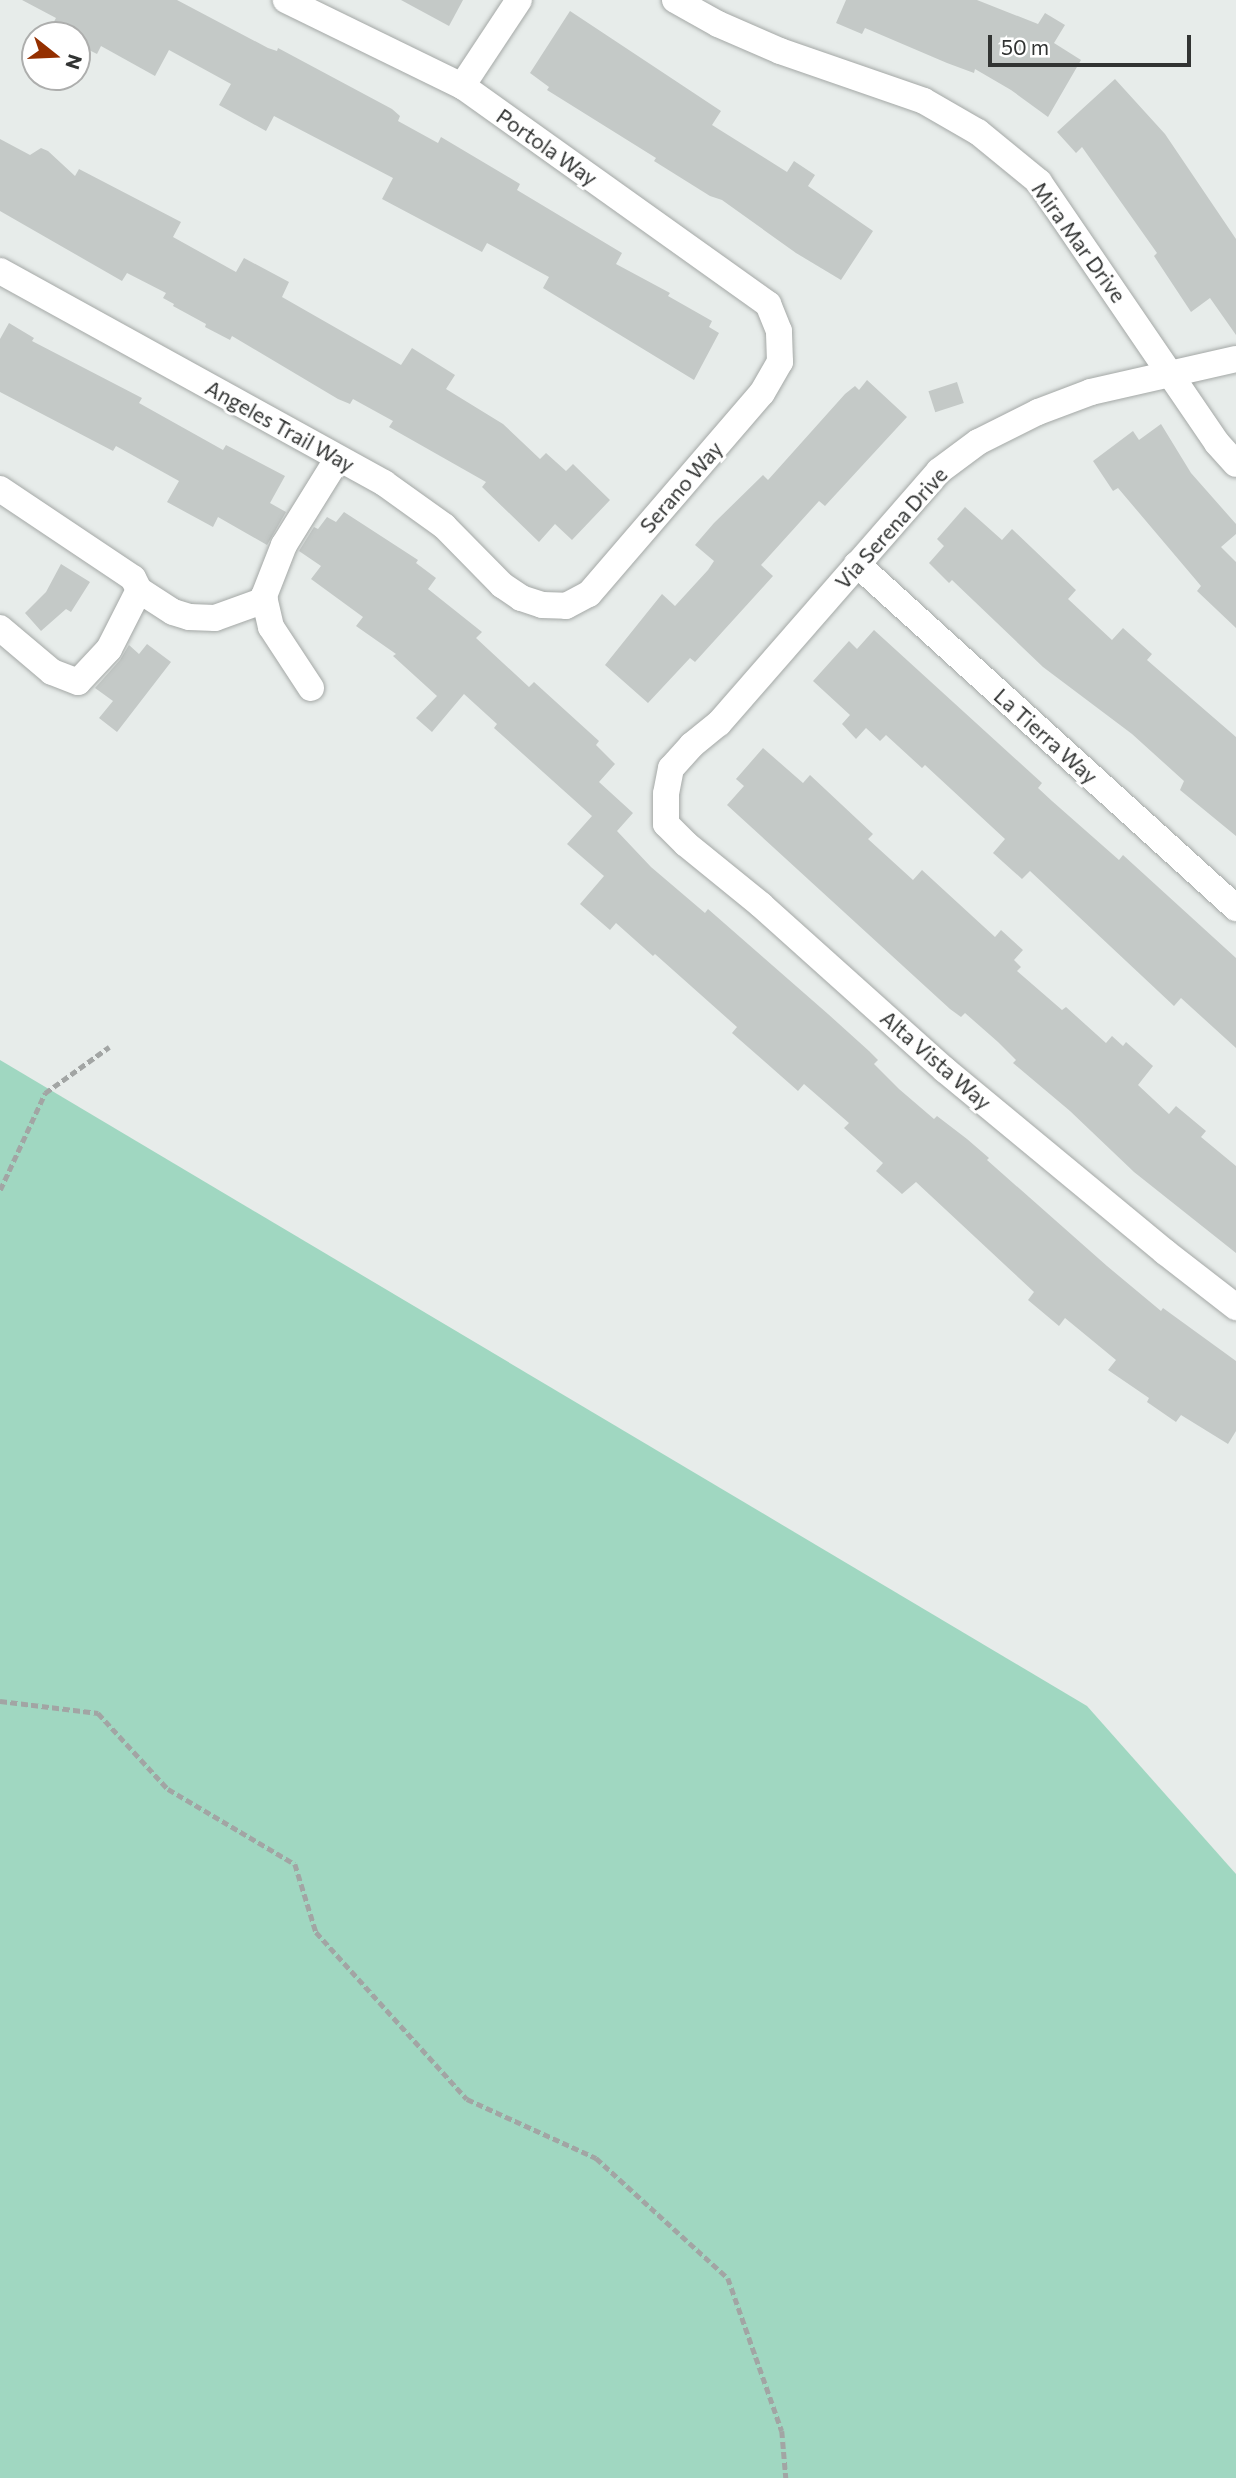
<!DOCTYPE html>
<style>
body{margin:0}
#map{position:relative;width:1236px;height:2478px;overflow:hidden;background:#e7ecea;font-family:Commissioner,sans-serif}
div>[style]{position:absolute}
.green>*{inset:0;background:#a0d7c1}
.building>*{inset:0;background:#c4c9c7;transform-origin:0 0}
.path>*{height:4.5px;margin-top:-2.25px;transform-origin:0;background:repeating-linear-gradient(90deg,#a2a5a4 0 7px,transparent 0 10.5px)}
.roads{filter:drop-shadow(0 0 2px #a4a8a6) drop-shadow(0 0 2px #a4a8a6)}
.minor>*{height:26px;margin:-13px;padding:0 13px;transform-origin:13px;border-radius:13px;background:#fff}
span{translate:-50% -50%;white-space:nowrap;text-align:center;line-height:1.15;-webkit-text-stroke:6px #fff;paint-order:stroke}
.street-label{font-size:21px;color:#323433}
.north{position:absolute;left:21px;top:21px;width:70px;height:70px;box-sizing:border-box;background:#fff;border:2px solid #adaead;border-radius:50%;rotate:108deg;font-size:19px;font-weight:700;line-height:28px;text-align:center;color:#323433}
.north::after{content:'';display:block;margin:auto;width:24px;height:32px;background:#942f00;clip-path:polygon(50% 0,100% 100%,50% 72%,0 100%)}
.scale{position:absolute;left:988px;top:35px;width:203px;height:32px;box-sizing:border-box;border:4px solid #323433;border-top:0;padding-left:9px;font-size:21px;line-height:24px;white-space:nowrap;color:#323433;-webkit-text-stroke:5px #fff;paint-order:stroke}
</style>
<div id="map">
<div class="green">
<i style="clip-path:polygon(0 1060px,1087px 1706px,1236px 1874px,1236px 2478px,0 2478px)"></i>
</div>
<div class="building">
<i style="clip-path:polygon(22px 0,177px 0,268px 48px,277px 51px,278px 48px,392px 109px,400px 116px,398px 121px,438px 143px,441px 137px,520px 184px,517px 190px,622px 253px,616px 264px,670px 293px,668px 296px,712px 321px,709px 327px,719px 333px,694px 380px,543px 288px,549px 277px,487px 243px,482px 252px,382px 199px,393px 178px,274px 116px,266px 131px,219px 105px,231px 84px,169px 50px,155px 76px,101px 46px,97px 54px,77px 44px,77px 35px,61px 35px,50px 29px,56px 18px)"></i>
<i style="clip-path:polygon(401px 0,463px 0,449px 26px)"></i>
<i style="clip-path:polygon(846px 0,977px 0,1038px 24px,1045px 13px,1065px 25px,1054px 43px,1081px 60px,1048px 117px,1011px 90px,975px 69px,974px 73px,947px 63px,865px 28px,862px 34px,836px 23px)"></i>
<i style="clip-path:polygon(570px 11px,721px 111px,712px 125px,787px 172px,794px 161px,815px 175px,808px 186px,873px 231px,841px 280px,796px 253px,722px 200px,710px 196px,654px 161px,656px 158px,547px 90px,549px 87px,530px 73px)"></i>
<i style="clip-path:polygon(1115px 79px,1165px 134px,1236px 239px,1236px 335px,1210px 298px,1191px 312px,1154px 256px,1157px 253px,1082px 147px,1076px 153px,1057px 132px)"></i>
<i style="clip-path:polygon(0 139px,30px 155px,41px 148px,48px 151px,75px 176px,79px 169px,181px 222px,173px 237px,236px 272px,244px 258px,289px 282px,282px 297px,401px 365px,412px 348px,455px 375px,446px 389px,503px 424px,540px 459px,546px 453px,566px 471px,573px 464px,610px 500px,572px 540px,555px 524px,539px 542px,482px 487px,486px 482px,389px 427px,393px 421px,353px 399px,350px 404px,338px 399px,232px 336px,230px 340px,205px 327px,206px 324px,173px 306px,174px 304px,163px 298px,166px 293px,127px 273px,122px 281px,0 211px)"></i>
<i style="clip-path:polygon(9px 323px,34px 338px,32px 341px,142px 398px,139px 403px,223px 450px,226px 445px,285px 476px,270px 503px,286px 512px,267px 545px,218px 517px,213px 527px,167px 502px,179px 481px,116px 446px,113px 451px,0 392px,0 339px)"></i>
<i style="clip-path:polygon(867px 380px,907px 417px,825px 506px,819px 501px,761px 565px,773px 576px,695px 662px,690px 658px,648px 703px,605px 665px,662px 594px,675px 606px,708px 570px,714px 561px,695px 545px,714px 523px,763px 475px,768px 480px,845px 394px,855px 386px,859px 390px)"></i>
<i style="left:957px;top:382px;width:22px;height:30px;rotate:72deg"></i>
<i style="clip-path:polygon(1161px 424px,1191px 473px,1236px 524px,1236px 534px,1221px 547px,1236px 562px,1236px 628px,1197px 591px,1201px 586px,1118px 488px,1113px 491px,1093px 461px,1133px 431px,1139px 440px)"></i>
<i style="clip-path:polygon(965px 507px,1002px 540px,1012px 529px,1076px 590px,1068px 599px,1112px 640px,1123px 628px,1152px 654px,1147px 660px,1236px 737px,1236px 836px,1180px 790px,1184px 781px,1132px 734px,1043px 667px,952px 580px,949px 583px,929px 563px,944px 546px,937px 539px)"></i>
<i style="clip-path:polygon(344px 512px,418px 560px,416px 563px,436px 578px,428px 589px,482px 632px,476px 638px,529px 687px,534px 682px,599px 741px,596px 745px,615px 764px,599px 782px,633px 813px,617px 831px,651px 867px,705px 913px,708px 909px,828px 1014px,869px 1051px,878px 1060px,874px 1064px,899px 1089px,934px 1119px,937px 1116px,967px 1139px,989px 1158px,987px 1160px,1107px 1266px,1161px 1311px,1163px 1308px,1236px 1361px,1236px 1431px,1228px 1444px,1181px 1415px,1176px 1422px,1147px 1402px,1149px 1398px,1108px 1370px,1116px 1360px,1065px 1318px,1059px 1326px,1028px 1300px,1034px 1292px,916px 1182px,902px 1194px,876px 1171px,883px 1163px,844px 1128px,849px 1123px,804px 1084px,798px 1091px,732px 1033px,737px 1027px,655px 954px,653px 956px,616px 923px,610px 930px,580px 904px,604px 876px,567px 844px,592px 816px,494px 728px,497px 724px,464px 694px,432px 732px,416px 718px,437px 696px,393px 656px,396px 654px,356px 626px,363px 617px,311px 579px,321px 566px,299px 551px,314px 527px,318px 529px,327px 517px,336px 522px)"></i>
<i style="clip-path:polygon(61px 564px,90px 582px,71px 612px,66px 609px,41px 631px,25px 613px,46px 592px)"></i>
<i style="clip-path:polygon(874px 630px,1042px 783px,1038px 788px,1052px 801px,1119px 860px,1123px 855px,1236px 958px,1236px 1048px,1181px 998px,1174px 1006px,1030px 871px,1022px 879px,993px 853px,1005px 839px,925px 765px,922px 768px,886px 735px,880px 741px,866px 728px,856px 739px,842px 724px,850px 715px,813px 681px,849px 641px,857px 649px)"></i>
<i style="clip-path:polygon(147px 644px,171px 662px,117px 732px,99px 718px,113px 701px,95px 688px,120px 660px,129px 645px,139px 654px)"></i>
<i style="clip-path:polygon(763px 748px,803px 783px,810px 775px,873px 834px,868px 839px,913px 880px,922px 870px,995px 937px,1001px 930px,1023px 950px,1014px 960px,1021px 967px,1017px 971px,1062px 1010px,1066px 1007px,1106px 1043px,1112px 1036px,1123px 1046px,1126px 1042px,1153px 1066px,1138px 1085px,1169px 1114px,1176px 1106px,1206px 1131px,1201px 1137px,1236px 1166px,1236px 1253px,1134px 1172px,1070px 1111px,1013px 1063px,1016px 1060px,998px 1042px,965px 1013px,961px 1017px,950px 1009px,727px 805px,744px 786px,736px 779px)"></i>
</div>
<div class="path">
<i style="left:0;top:1190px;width:107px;rotate:-65.1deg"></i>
<i style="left:45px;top:1093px;width:79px;rotate:-35.7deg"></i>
<i style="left:0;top:1701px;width:99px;rotate:7deg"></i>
<i style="left:98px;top:1713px;width:103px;rotate:47.4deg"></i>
<i style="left:168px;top:1789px;width:147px;rotate:30.6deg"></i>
<i style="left:295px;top:1864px;width:71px;rotate:72.8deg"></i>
<i style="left:316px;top:1932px;width:225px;rotate:47.9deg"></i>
<i style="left:467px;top:2099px;width:142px;rotate:24.6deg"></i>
<i style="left:596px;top:2158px;width:178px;rotate:42.3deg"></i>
<i style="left:728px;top:2278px;width:162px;rotate:70.6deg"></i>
<i style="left:782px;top:2431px;width:47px;rotate:85.1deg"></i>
</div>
<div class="roads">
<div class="minor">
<i style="left:675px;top:0;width:49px;rotate:29.2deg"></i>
<i style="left:718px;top:24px;width:68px;rotate:23.5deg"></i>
<i style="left:780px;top:51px;width:152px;rotate:19.1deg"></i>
<i style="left:924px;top:101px;width:62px;rotate:29.9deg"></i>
<i style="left:978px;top:132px;width:79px;rotate:39.3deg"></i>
<i style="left:1039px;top:182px;width:316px;rotate:55.7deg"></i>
<i style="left:1217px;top:443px;width:28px;rotate:48deg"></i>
<i style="left:462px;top:86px;width:103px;rotate:-56.5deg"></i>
<i style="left:0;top:271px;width:439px;rotate:28.9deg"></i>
<i style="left:384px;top:483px;width:74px;rotate:35.6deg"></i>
<i style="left:444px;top:526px;width:83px;rotate:45.5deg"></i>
<i style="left:502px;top:585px;width:23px;rotate:34deg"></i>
<i style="left:521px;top:598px;width:22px;rotate:18deg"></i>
<i style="left:542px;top:605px;width:24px;rotate:2deg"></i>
<i style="left:566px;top:606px;width:26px;rotate:-28deg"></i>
<i style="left:589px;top:594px;width:265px;rotate:-49.3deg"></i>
<i style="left:762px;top:393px;width:36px;rotate:-60deg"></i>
<i style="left:780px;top:362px;width:31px;rotate:-92deg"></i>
<i style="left:779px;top:331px;width:29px;rotate:-112deg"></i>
<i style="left:768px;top:304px;width:376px;rotate:-144.5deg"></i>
<i style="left:462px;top:86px;width:196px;rotate:-154deg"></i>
<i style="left:1236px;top:359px;width:149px;rotate:167.2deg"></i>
<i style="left:1091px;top:392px;width:57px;rotate:159.3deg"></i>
<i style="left:1038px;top:412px;width:67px;rotate:153.4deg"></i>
<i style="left:978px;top:442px;width:49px;rotate:143.4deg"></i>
<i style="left:939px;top:471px;width:335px;rotate:131.1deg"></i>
<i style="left:719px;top:723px;width:35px;rotate:141deg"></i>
<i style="left:692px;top:745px;width:31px;rotate:132deg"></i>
<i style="left:671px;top:768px;width:26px;rotate:101deg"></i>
<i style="left:666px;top:794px;width:30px;rotate:90deg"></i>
<i style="left:666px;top:824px;width:28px;rotate:45deg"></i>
<i style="left:686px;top:844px;width:97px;rotate:39.1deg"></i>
<i style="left:761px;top:905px;width:247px;rotate:41.9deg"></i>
<i style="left:945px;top:1070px;width:286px;rotate:39.6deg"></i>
<i style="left:1165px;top:1252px;width:90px;rotate:37.8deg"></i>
<i style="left:0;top:489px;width:160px;rotate:33.8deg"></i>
<i style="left:133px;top:578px;width:13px;rotate:63deg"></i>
<i style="left:139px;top:590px;width:66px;rotate:117deg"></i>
<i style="left:109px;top:649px;width:45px;rotate:133.2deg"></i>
<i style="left:78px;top:682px;width:28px;rotate:-159deg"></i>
<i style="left:52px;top:672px;width:68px;rotate:-139.8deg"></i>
<i style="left:857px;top:564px;width:512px;rotate:42.23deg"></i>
<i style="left:139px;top:590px;width:40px;rotate:32.9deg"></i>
<i style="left:173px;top:612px;width:17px;rotate:17deg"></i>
<i style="left:189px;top:617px;width:26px;rotate:2deg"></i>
<i style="left:215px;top:618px;width:53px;rotate:-19.8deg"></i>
<i style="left:311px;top:688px;width:73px;rotate:-123.3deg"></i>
<i style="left:271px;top:627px;width:32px;rotate:-103deg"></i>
<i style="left:264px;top:596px;width:55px;rotate:-68.6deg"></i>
<i style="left:284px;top:545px;width:102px;rotate:-58.2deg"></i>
</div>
</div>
<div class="street-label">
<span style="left:547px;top:147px;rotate:35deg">Portola Way</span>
<span style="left:1079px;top:242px;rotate:54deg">Mira Mar Drive</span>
<span style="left:280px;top:426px;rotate:29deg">Angeles Trail Way</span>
<span style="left:681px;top:487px;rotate:-49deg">Serano Way</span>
<span style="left:891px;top:528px;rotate:-48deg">Via Serena Drive</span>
<span style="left:1046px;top:736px;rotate:42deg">La Tierra Way</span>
<span style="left:936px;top:1060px;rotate:41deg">Alta Vista Way</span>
</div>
<div class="north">N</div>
<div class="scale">50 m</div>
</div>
